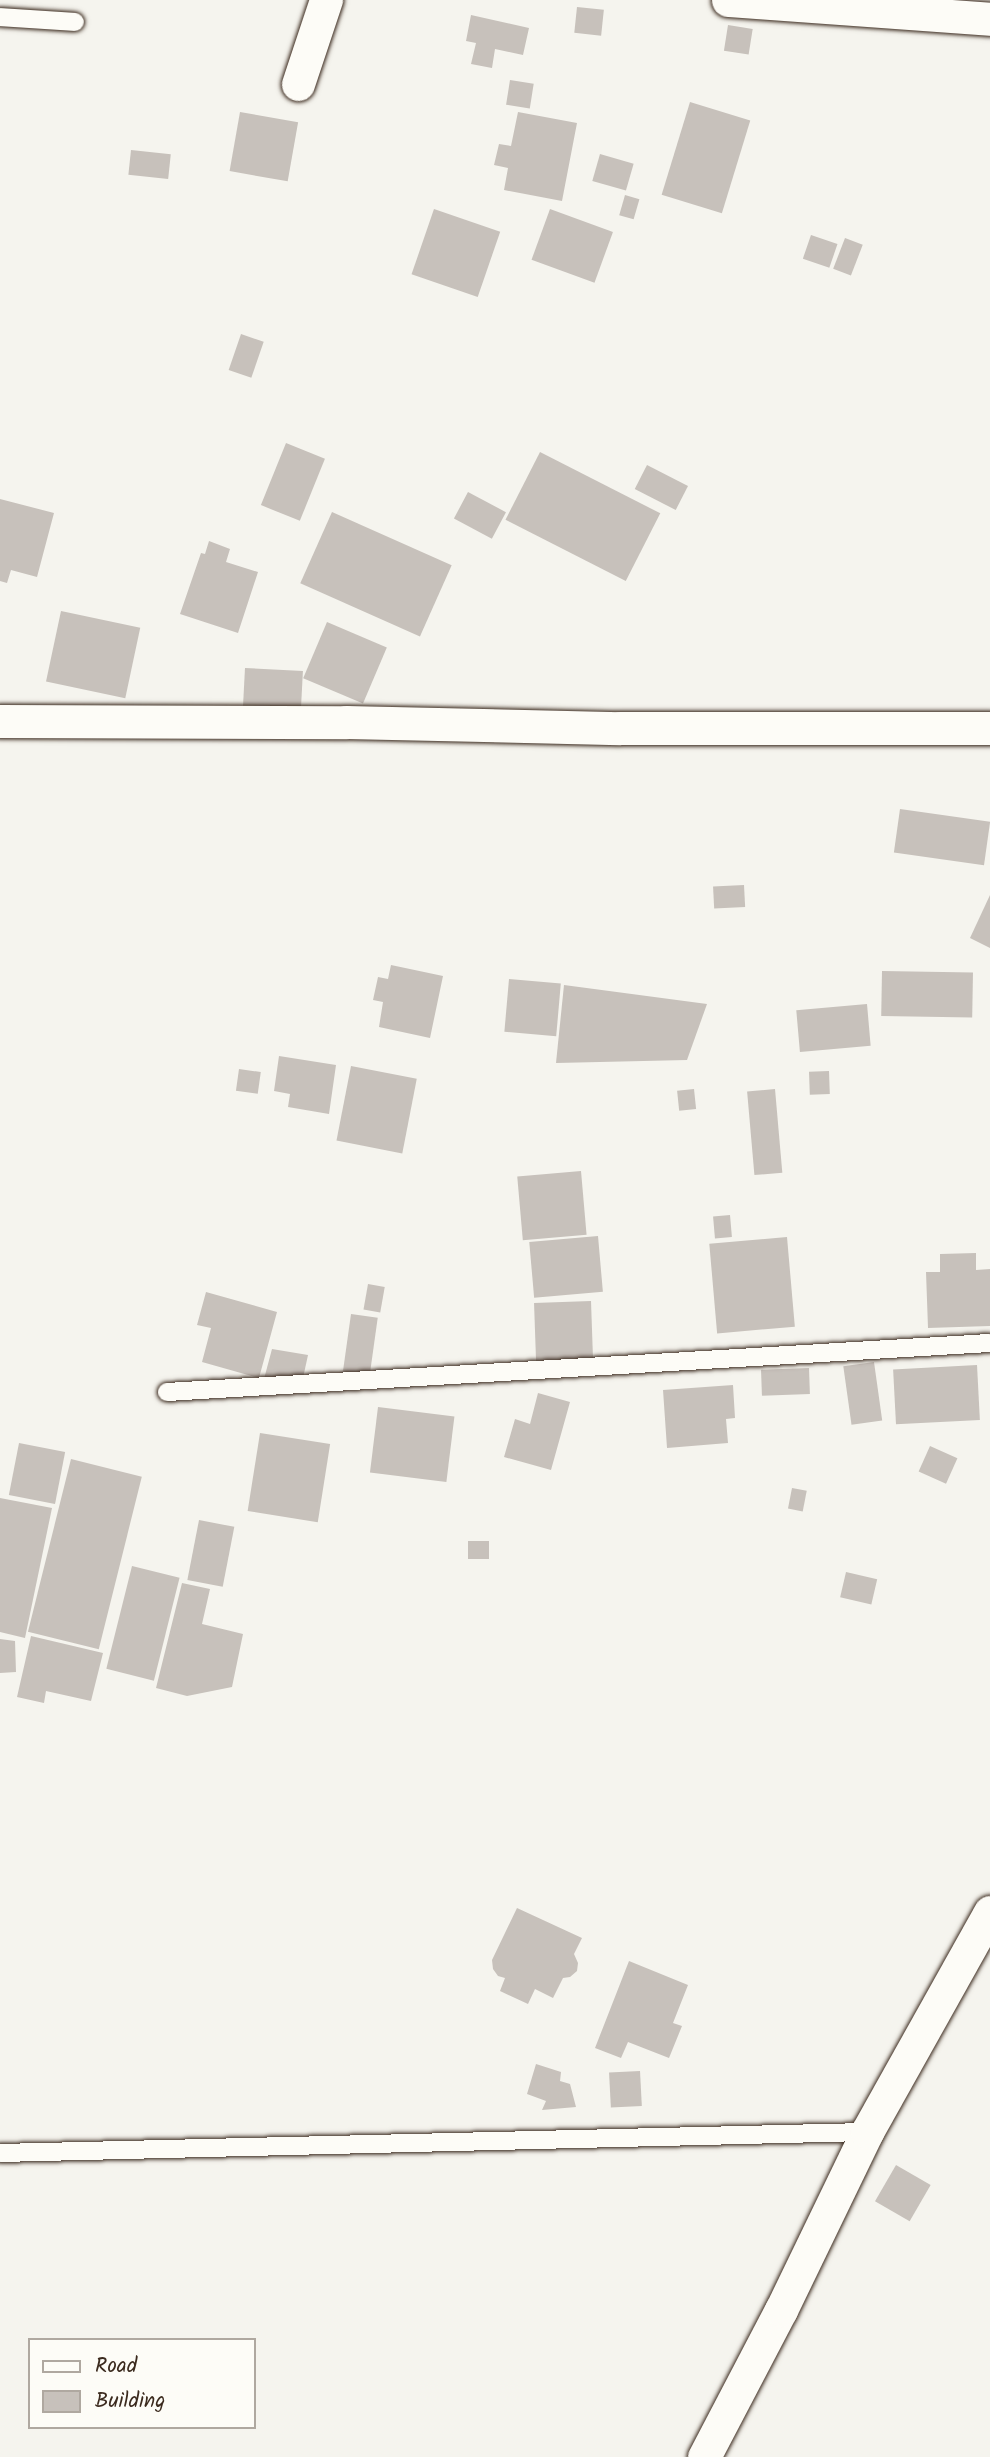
<!DOCTYPE html>
<style>
body{margin:0}
#map{position:relative;width:990px;height:2457px;overflow:hidden;background:#f5f4ee;font-family:Kalam,sans-serif}
div>[style]{position:absolute}
.building>*{inset:0;background:#c7c1bb;transform-origin:0 0}
.roads{filter:drop-shadow(0 0 2px #3b2a1e) drop-shadow(0 0 2px #3b2a1e)}
.lane>*{height:18px;margin:-9px;padding:0 9px;transform-origin:9px;border-radius:9px;background:#fdfcf7}
.street>*{height:33px;margin:-16.5px;padding:0 16.5px;transform-origin:16.5px;border-radius:16.5px;background:#fdfcf7}
span{translate:-50% -50%;white-space:nowrap;text-align:center;line-height:1.15;-webkit-text-stroke:6px #fdfcf7;paint-order:stroke}
.legend{position:absolute;left:28px;top:2338px;width:228px;height:91px;box-sizing:border-box;background:#fdfcf7;border:2px solid #afa8a0;margin:0;padding:9px 12px;list-style:none;font-size:21px;color:#3b2a1e}
.legend li{display:flex;align-items:center;gap:14px;height:35px}
.legend b{width:35px;border:2px solid #afa8a0}
</style>
<div id="map">
<div class="building">
<i style="left:577px;top:7px;width:27px;height:26px;rotate:6deg"></i>
<i style="clip-path:polygon(471px 15px,529px 28px,523px 55px,495px 49px,492px 68px,471px 64px,476px 43px,466px 41px)"></i>
<i style="left:728px;top:25px;width:25px;height:26px;rotate:9deg"></i>
<i style="left:510px;top:80px;width:24px;height:25px;rotate:9deg"></i>
<i style="left:690px;top:102px;width:63px;height:97px;rotate:17deg"></i>
<i style="left:240px;top:112px;width:59px;height:60px;rotate:10deg"></i>
<i style="clip-path:polygon(518px 112px,577px 123px,562px 201px,504px 190px,508px 168px,494px 165px,499px 144px,511px 146px)"></i>
<i style="left:131px;top:150px;width:40px;height:25px;rotate:6deg"></i>
<i style="left:600px;top:154px;width:35px;height:28px;rotate:16deg"></i>
<i style="left:625px;top:195px;width:15px;height:21px;rotate:16deg"></i>
<i style="left:434px;top:209px;width:70px;height:69px;rotate:19deg"></i>
<i style="left:550px;top:209px;width:67px;height:54px;rotate:20deg"></i>
<i style="left:811px;top:235px;width:28px;height:25px;rotate:19deg"></i>
<i style="left:845px;top:238px;width:19px;height:33px;rotate:21deg"></i>
<i style="left:241px;top:334px;width:24px;height:38px;rotate:19deg"></i>
<i style="left:286px;top:443px;width:42px;height:67px;rotate:22deg"></i>
<i style="left:540px;top:452px;width:135px;height:76px;rotate:27deg"></i>
<i style="left:647px;top:465px;width:46px;height:27px;rotate:27deg"></i>
<i style="left:468px;top:492px;width:43px;height:30px;rotate:28deg"></i>
<i style="clip-path:polygon(0 499px,54px 513px,37px 577px,11px 570px,7px 583px,0 581px)"></i>
<i style="left:332px;top:512px;width:131px;height:78px;rotate:24deg"></i>
<i style="clip-path:polygon(209px 541px,230px 549px,226px 562px,258px 572px,238px 633px,180px 614px,201px 553px,205px 554px)"></i>
<i style="left:61px;top:611px;width:81px;height:72px;rotate:12deg"></i>
<i style="left:327px;top:622px;width:65px;height:61px;rotate:23deg"></i>
<i style="left:245px;top:668px;width:58px;height:40px;rotate:3deg"></i>
<i style="left:900px;top:809px;width:91px;height:44px;rotate:8deg"></i>
<i style="left:744px;top:885px;width:22px;height:31px;rotate:87deg"></i>
<i style="clip-path:polygon(990px 895px,990px 948px,970px 938px)"></i>
<i style="clip-path:polygon(391px 965px,443px 976px,430px 1038px,379px 1027px,383px 1002px,373px 1000px,378px 977px,388px 979px)"></i>
<i style="left:882px;top:971px;width:91px;height:45px;rotate:1deg"></i>
<i style="left:509px;top:979px;width:52px;height:53px;rotate:5deg"></i>
<i style="clip-path:polygon(564px 985px,707px 1004px,687px 1060px,556px 1063px)"></i>
<i style="left:867px;top:1004px;width:42px;height:71px;rotate:85deg"></i>
<i style="clip-path:polygon(279px 1056px,336px 1065px,329px 1114px,288px 1107px,290px 1094px,274px 1091px)"></i>
<i style="left:351px;top:1066px;width:67px;height:76px;rotate:11deg"></i>
<i style="left:239px;top:1069px;width:22px;height:22px;rotate:8deg"></i>
<i style="left:829px;top:1071px;width:23px;height:20px;rotate:88deg"></i>
<i style="left:694px;top:1089px;width:20px;height:17px;rotate:84deg"></i>
<i style="left:775px;top:1089px;width:84px;height:28px;rotate:85deg"></i>
<i style="left:581px;top:1171px;width:64px;height:64px;rotate:85deg"></i>
<i style="left:730px;top:1215px;width:22px;height:17px;rotate:85deg"></i>
<i style="left:598px;top:1236px;width:56px;height:69px;rotate:85deg"></i>
<i style="left:787px;top:1237px;width:90px;height:78px;rotate:85deg"></i>
<i style="clip-path:polygon(976px 1253px,976px 1270px,990px 1269px,990px 1326px,928px 1328px,926px 1272px,940px 1272px,940px 1254px)"></i>
<i style="left:368px;top:1284px;width:17px;height:26px;rotate:10deg"></i>
<i style="clip-path:polygon(206px 1292px,277px 1312px,259px 1378px,202px 1362px,211px 1328px,197px 1325px)"></i>
<i style="left:591px;top:1301px;width:58px;height:57px;rotate:88deg"></i>
<i style="left:351px;top:1314px;width:27px;height:58px;rotate:8deg"></i>
<i style="clip-path:polygon(272px 1349px,308px 1355px,303px 1378px,264px 1379px)"></i>
<i style="left:874px;top:1362px;width:59px;height:31px;rotate:82deg"></i>
<i style="left:977px;top:1365px;width:55px;height:84px;rotate:87deg"></i>
<i style="left:809px;top:1368px;width:26px;height:48px;rotate:88deg"></i>
<i style="clip-path:polygon(733px 1385px,735px 1418px,726px 1419px,728px 1443px,667px 1448px,663px 1390px)"></i>
<i style="clip-path:polygon(538px 1393px,570px 1402px,551px 1470px,504px 1457px,515px 1419px,530px 1424px)"></i>
<i style="left:378px;top:1407px;width:77px;height:66px;rotate:7deg"></i>
<i style="left:260px;top:1433px;width:71px;height:79px;rotate:9deg"></i>
<i style="left:19px;top:1443px;width:47px;height:53px;rotate:11deg"></i>
<i style="left:930px;top:1446px;width:30px;height:28px;rotate:24deg"></i>
<i style="left:71px;top:1459px;width:73px;height:178px;rotate:14deg"></i>
<i style="left:792px;top:1488px;width:15px;height:21px;rotate:11deg"></i>
<i style="clip-path:polygon(0 1498px,52px 1508px,25px 1638px,0 1632px)"></i>
<i style="left:199px;top:1520px;width:36px;height:61px;rotate:11deg"></i>
<i style="left:468px;top:1541px;width:21px;height:18px"></i>
<i style="left:132px;top:1566px;width:49px;height:106px;rotate:14deg"></i>
<i style="left:846px;top:1572px;width:32px;height:26px;rotate:13deg"></i>
<i style="clip-path:polygon(182px 1583px,210px 1589px,202px 1624px,243px 1634px,232px 1687px,187px 1696px,156px 1688px)"></i>
<i style="clip-path:polygon(31px 1636px,103px 1653px,91px 1701px,46px 1691px,44px 1703px,17px 1697px)"></i>
<i style="clip-path:polygon(0 1639px,15px 1641px,16px 1672px,0 1673px)"></i>
<i style="clip-path:polygon(517px 1908px,582px 1938px,574px 1954px,578px 1963px,577px 1971px,570px 1977px,563px 1978px,553px 1998px,535px 1989px,528px 2004px,500px 1991px,505px 1978px,498px 1976px,493px 1969px,492px 1960px)"></i>
<i style="clip-path:polygon(629px 1961px,688px 1985px,673px 2023px,682px 2026px,669px 2058px,628px 2042px,621px 2058px,595px 2048px)"></i>
<i style="clip-path:polygon(536px 2064px,561px 2072px,560px 2081px,570px 2084px,576px 2107px,542px 2110px,546px 2101px,527px 2094px)"></i>
<i style="left:640px;top:2071px;width:35px;height:31px;rotate:87deg"></i>
<i style="left:896px;top:2165px;width:40px;height:42px;rotate:30deg"></i>
</div>
<div class="roads">
<div class="lane">
<i style="left:0;top:17px;width:75px;rotate:3.8deg"></i>
<i style="left:167px;top:1392px;width:824px;rotate:-3.41deg"></i>
<i style="left:0;top:2153px;width:867px;rotate:-1.39deg"></i>
</div>
<div class="street">
<i style="left:728px;top:0;width:263px;rotate:4.1deg"></i>
<i style="left:298px;top:84px;width:89px;rotate:-71.6deg"></i>
<i style="left:0;top:721px;width:346px;rotate:0.2deg"></i>
<i style="left:346px;top:722px;width:274px;rotate:1.3deg"></i>
<i style="left:620px;top:728px;width:370px"></i>
<i style="left:704px;top:2457px;width:166px;rotate:-62.4deg"></i>
<i style="left:781px;top:2310px;width:198px;rotate:-64.2deg"></i>
<i style="left:867px;top:2132px;width:252px;rotate:-60.8deg"></i>
</div>
</div>
<ul class="legend">
<li><b style="height:9px;background:#fdfcf7"></b>Road</li>
<li><b style="height:19px;background:#c7c1bb"></b>Building</li>
</ul>
</div>
